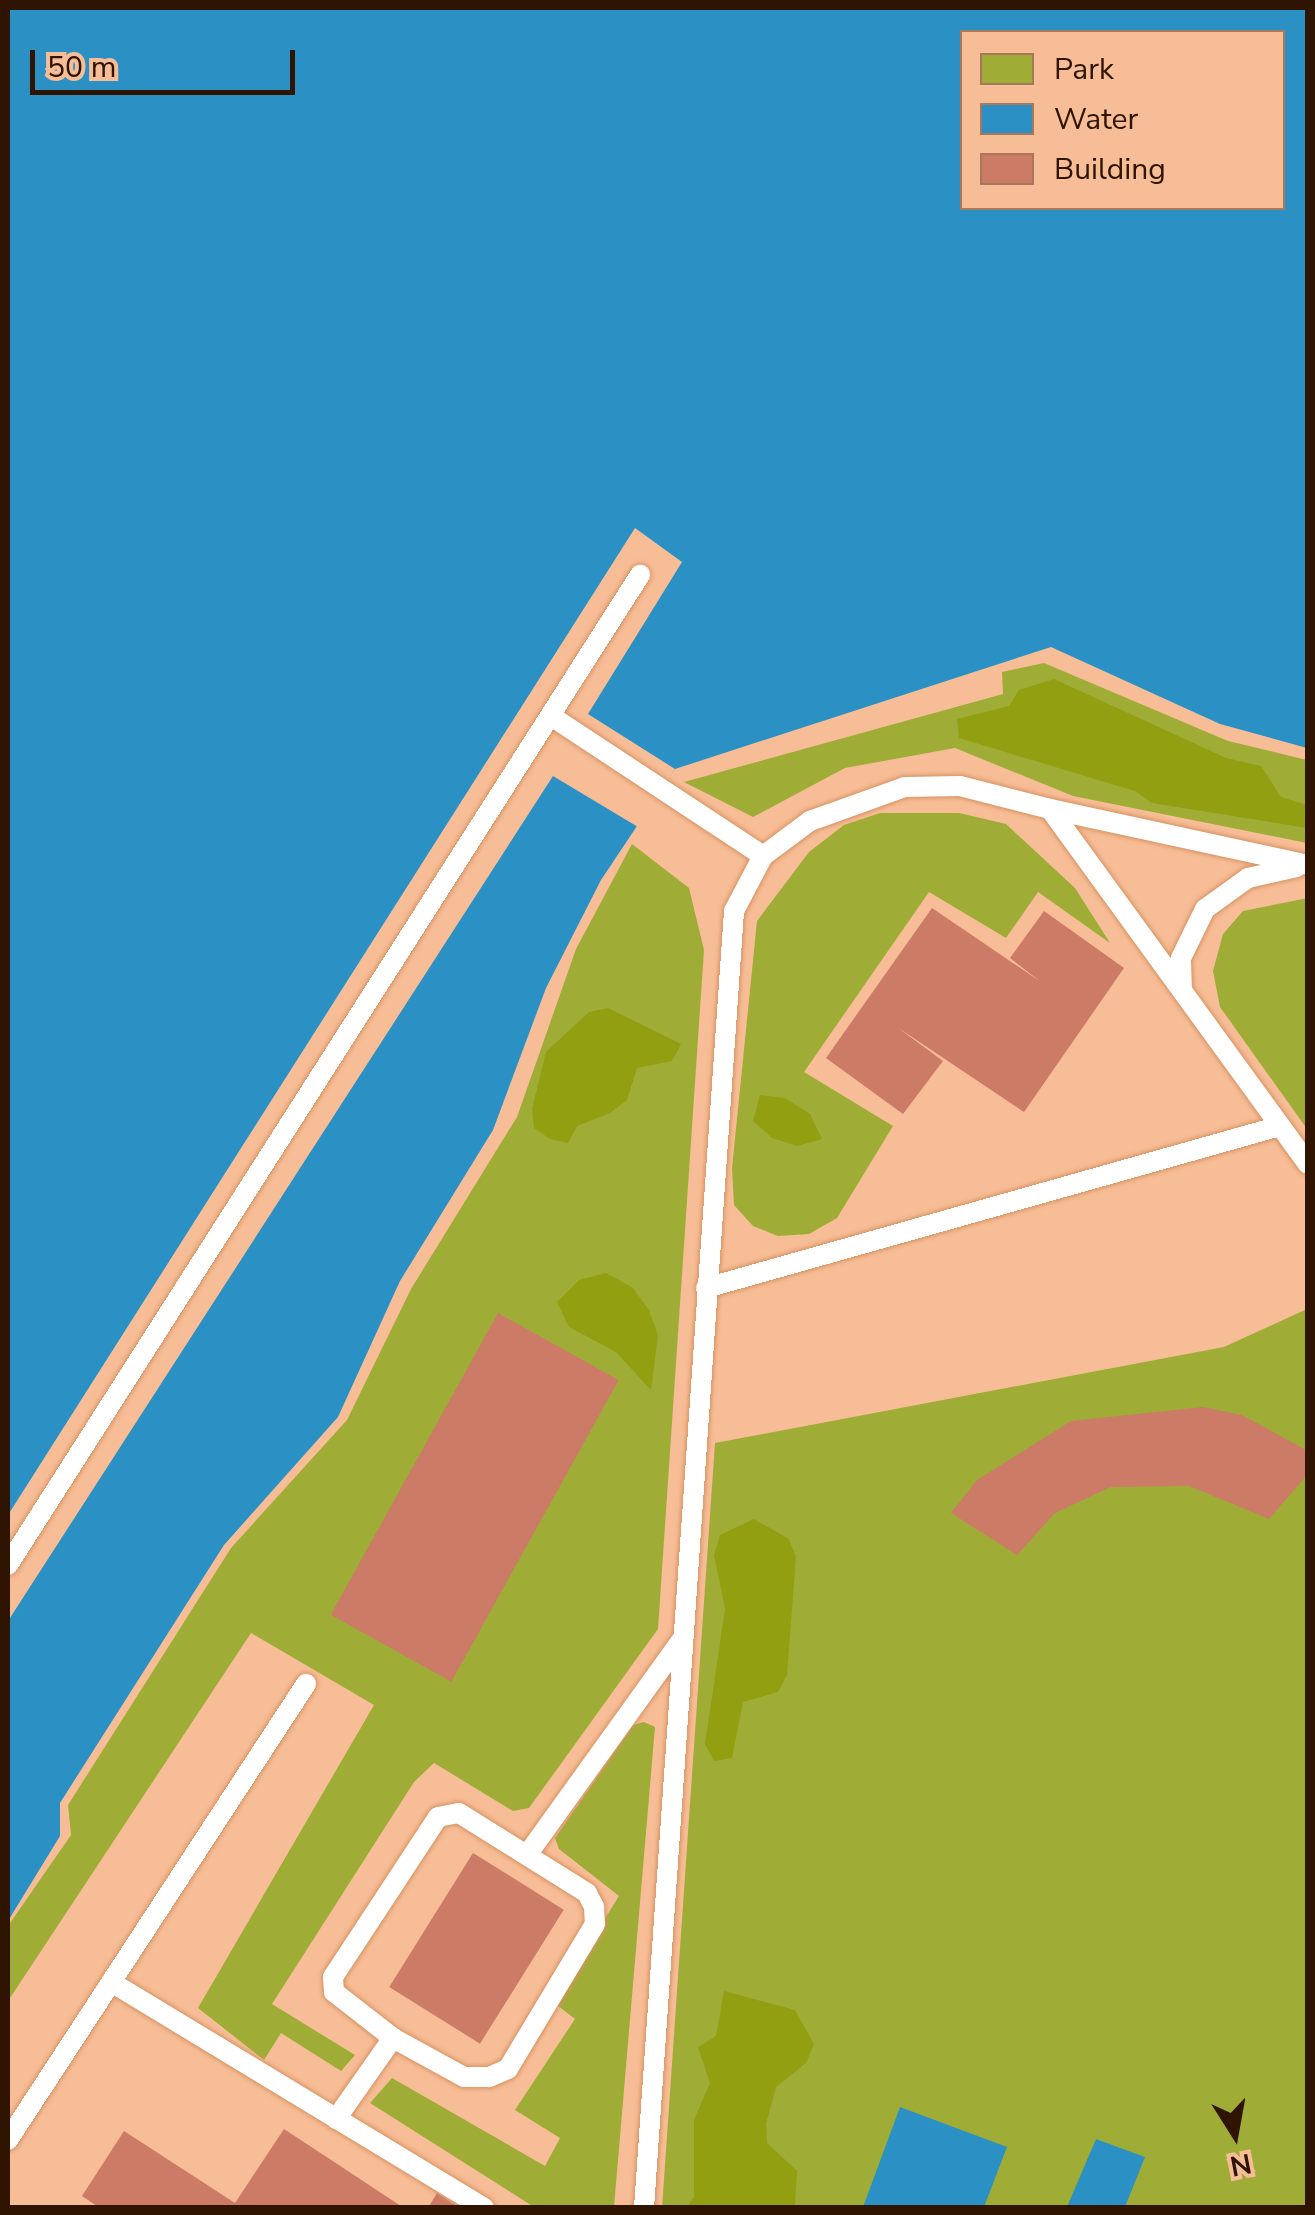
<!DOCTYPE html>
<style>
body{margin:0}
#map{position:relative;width:1315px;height:2215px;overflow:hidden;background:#f7bd96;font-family:"Nunito Sans",sans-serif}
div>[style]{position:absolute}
.green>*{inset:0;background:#9fad36}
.forest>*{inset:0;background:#919f11}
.water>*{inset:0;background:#2b91c5}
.pier>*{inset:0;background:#f7bd96}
.building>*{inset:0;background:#cc7b66;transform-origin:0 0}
.roads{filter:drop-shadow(0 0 2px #d79261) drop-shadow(0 0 2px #d79261)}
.lane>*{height:20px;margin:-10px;padding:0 10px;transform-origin:10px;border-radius:10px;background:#fff}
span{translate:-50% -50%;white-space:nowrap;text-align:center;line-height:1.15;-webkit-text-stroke:9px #f7bd96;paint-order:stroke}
.frame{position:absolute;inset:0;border:10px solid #2e1401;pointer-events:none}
.legend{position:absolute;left:960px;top:30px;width:325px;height:180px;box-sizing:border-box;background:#f7bd96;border:2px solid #a7795a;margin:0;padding:12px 18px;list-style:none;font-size:30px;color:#2e1401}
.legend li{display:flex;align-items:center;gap:20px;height:50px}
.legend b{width:50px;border:2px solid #a7795a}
.north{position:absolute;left:1185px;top:2085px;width:100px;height:100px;-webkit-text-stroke:8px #f7bd96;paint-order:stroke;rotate:169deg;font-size:28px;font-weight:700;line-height:40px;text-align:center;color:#2e1401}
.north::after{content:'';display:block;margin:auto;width:35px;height:45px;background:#2e1401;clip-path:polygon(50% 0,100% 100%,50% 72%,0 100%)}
.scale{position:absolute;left:30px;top:50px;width:265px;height:45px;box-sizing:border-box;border:5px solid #2e1401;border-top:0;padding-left:12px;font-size:30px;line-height:35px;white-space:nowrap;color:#2e1401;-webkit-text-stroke:8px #f7bd96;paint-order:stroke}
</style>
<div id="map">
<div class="green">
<i style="clip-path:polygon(1044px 663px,1228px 741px,1307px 760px,1307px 843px,1073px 796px,955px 748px,845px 768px,753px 817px,684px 782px,1003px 694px,1002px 672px)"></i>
<i style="clip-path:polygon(880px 813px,959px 813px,1006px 824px,1075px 888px,1110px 943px,1038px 892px,1006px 938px,929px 892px,804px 1072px,893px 1126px,837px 1218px,809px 1234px,778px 1236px,753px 1226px,734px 1205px,732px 1168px,757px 921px,809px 852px,844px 825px)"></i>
<i style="clip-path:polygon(632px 844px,689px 888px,704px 950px,658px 1629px,529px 1808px,513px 1811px,434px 1763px,414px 1782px,272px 2004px,355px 2055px,341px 2071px,281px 2033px,264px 2060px,198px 2008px,374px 1705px,251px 1633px,8px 2001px,8px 1926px,71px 1835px,68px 1805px,231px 1548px,347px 1420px,411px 1289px,517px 1117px,576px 949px)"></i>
<i style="clip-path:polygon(1308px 898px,1308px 1129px,1307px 1129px,1220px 1007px,1213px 971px,1223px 934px,1243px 911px)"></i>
<i style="clip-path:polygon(1307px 1309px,1307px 2207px,662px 2208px,715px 1443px,1224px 1347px)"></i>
<i style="clip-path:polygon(644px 1722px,655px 1727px,614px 2207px,534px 2207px,370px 2103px,392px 2078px,545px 2166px,560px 2138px,515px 2110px,575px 2019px,553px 2002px,619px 1896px,559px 1849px,555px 1838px,633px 1725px)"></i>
</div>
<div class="forest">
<i style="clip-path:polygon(1054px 679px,1226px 758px,1261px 766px,1281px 797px,1307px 805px,1307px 828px,1152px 803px,1135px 791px,959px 738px,957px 719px,1009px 706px,1019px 690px)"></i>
<i style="clip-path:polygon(608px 1008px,681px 1044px,672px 1061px,637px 1068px,627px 1100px,610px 1113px,577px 1126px,568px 1143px,550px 1139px,534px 1128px,532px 1109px,546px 1052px,589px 1012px)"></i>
<i style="clip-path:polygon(760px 1095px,785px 1098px,810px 1114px,822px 1139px,797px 1146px,772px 1138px,753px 1121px)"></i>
<i style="clip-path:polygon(606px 1273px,632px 1287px,649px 1310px,658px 1335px,651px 1390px,616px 1352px,569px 1327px,557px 1302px,579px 1280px)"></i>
<i style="clip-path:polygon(754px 1519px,789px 1539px,796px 1557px,787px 1675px,778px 1692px,743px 1702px,732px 1758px,714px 1761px,705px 1744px,725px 1609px,714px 1555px,720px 1535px)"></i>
<i style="clip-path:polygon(724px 1991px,795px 2010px,814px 2044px,806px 2063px,776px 2087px,766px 2124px,767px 2143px,797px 2171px,795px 2207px,687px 2207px,694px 2197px,694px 2120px,710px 2083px,698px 2047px,716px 2036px)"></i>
</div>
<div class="water">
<i style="clip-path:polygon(evenodd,8px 8px,1307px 8px,1307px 748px,1220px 724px,1051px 647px,675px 769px,601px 880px,546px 988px,493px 1130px,400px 1281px,338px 1417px,224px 1545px,60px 1803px,60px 1836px,8px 1921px,8px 8px,962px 32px,1282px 32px,1282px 208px,962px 208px,962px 32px)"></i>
<i style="clip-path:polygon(900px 2107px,1007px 2147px,984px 2207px,863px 2207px)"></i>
<i style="clip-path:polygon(1096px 2139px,1145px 2157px,1125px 2207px,1067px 2207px)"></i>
</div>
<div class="pier">
<i style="clip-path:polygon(635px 528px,682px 562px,588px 714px,675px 769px,638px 827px,553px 776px,8px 1621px,8px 1515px)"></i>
</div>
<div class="building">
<i style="clip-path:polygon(932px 908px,1041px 982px,1010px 958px,1044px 911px,1124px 968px,1024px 1112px,897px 1027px,943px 1061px,903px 1114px,826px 1058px)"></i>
<i style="left:498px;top:1313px;width:138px;height:345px;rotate:29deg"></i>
<i style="clip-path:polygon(1203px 1407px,1242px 1415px,1308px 1451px,1308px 1474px,1269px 1519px,1189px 1486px,1111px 1487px,1055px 1513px,1017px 1555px,951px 1513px,977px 1480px,1071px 1421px)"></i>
<i style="left:473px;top:1853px;width:107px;height:158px;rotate:32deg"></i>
<i style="clip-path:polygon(284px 2129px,404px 2208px,100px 2208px,82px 2196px,124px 2131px,235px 2203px)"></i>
<i style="clip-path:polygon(437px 2193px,460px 2208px,428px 2208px)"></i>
</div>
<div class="roads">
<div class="lane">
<i style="left:554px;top:718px;width:250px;rotate:33.4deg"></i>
<i style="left:1050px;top:809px;width:264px;rotate:12.2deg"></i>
<i style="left:1182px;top:990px;width:32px;rotate:-92deg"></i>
<i style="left:1181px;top:958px;width:55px;rotate:-63.9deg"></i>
<i style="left:1205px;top:909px;width:53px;rotate:-35.8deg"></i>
<i style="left:1248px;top:878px;width:50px;rotate:-12.7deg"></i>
<i style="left:706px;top:1288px;width:596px;rotate:-15.76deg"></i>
<i style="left:8px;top:1565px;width:1175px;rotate:-57.45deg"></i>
<i style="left:459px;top:1813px;width:151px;rotate:32deg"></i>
<i style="left:587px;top:1893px;width:16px;rotate:63deg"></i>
<i style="left:594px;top:1907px;width:17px;rotate:87deg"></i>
<i style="left:595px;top:1924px;width:169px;rotate:121deg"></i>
<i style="left:508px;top:2069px;width:21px;rotate:157deg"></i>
<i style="left:489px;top:2077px;width:25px;rotate:180deg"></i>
<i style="left:464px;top:2077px;width:81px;rotate:-151.2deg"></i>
<i style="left:393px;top:2038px;width:75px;rotate:-142.1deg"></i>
<i style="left:334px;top:1992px;width:15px;rotate:-94deg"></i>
<i style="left:333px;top:1977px;width:191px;rotate:-56.7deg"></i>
<i style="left:438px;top:1817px;width:21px;rotate:-11deg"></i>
<i style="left:527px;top:1855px;width:264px;rotate:-54.3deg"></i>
<i style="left:111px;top:1982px;width:436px;rotate:31.2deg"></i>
<i style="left:336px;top:2119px;width:99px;rotate:-54.9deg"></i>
<i style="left:8px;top:2140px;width:545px;rotate:-56.84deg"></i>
<i style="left:644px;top:2208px;width:1300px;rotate:-86.03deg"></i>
<i style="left:734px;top:911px;width:62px;rotate:-62.2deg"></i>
<i style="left:763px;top:856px;width:59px;rotate:-36.7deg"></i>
<i style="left:810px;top:821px;width:101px;rotate:-19.7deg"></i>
<i style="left:905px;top:787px;width:55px;rotate:-1deg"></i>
<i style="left:960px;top:786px;width:93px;rotate:14.3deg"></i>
<i style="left:1050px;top:809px;width:439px;rotate:54deg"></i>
</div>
</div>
<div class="frame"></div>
<ul class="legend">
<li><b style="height:28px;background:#9fad36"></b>Park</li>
<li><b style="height:28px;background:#2b91c5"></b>Water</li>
<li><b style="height:28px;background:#cc7b66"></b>Building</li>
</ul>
<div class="north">N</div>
<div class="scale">50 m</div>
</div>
